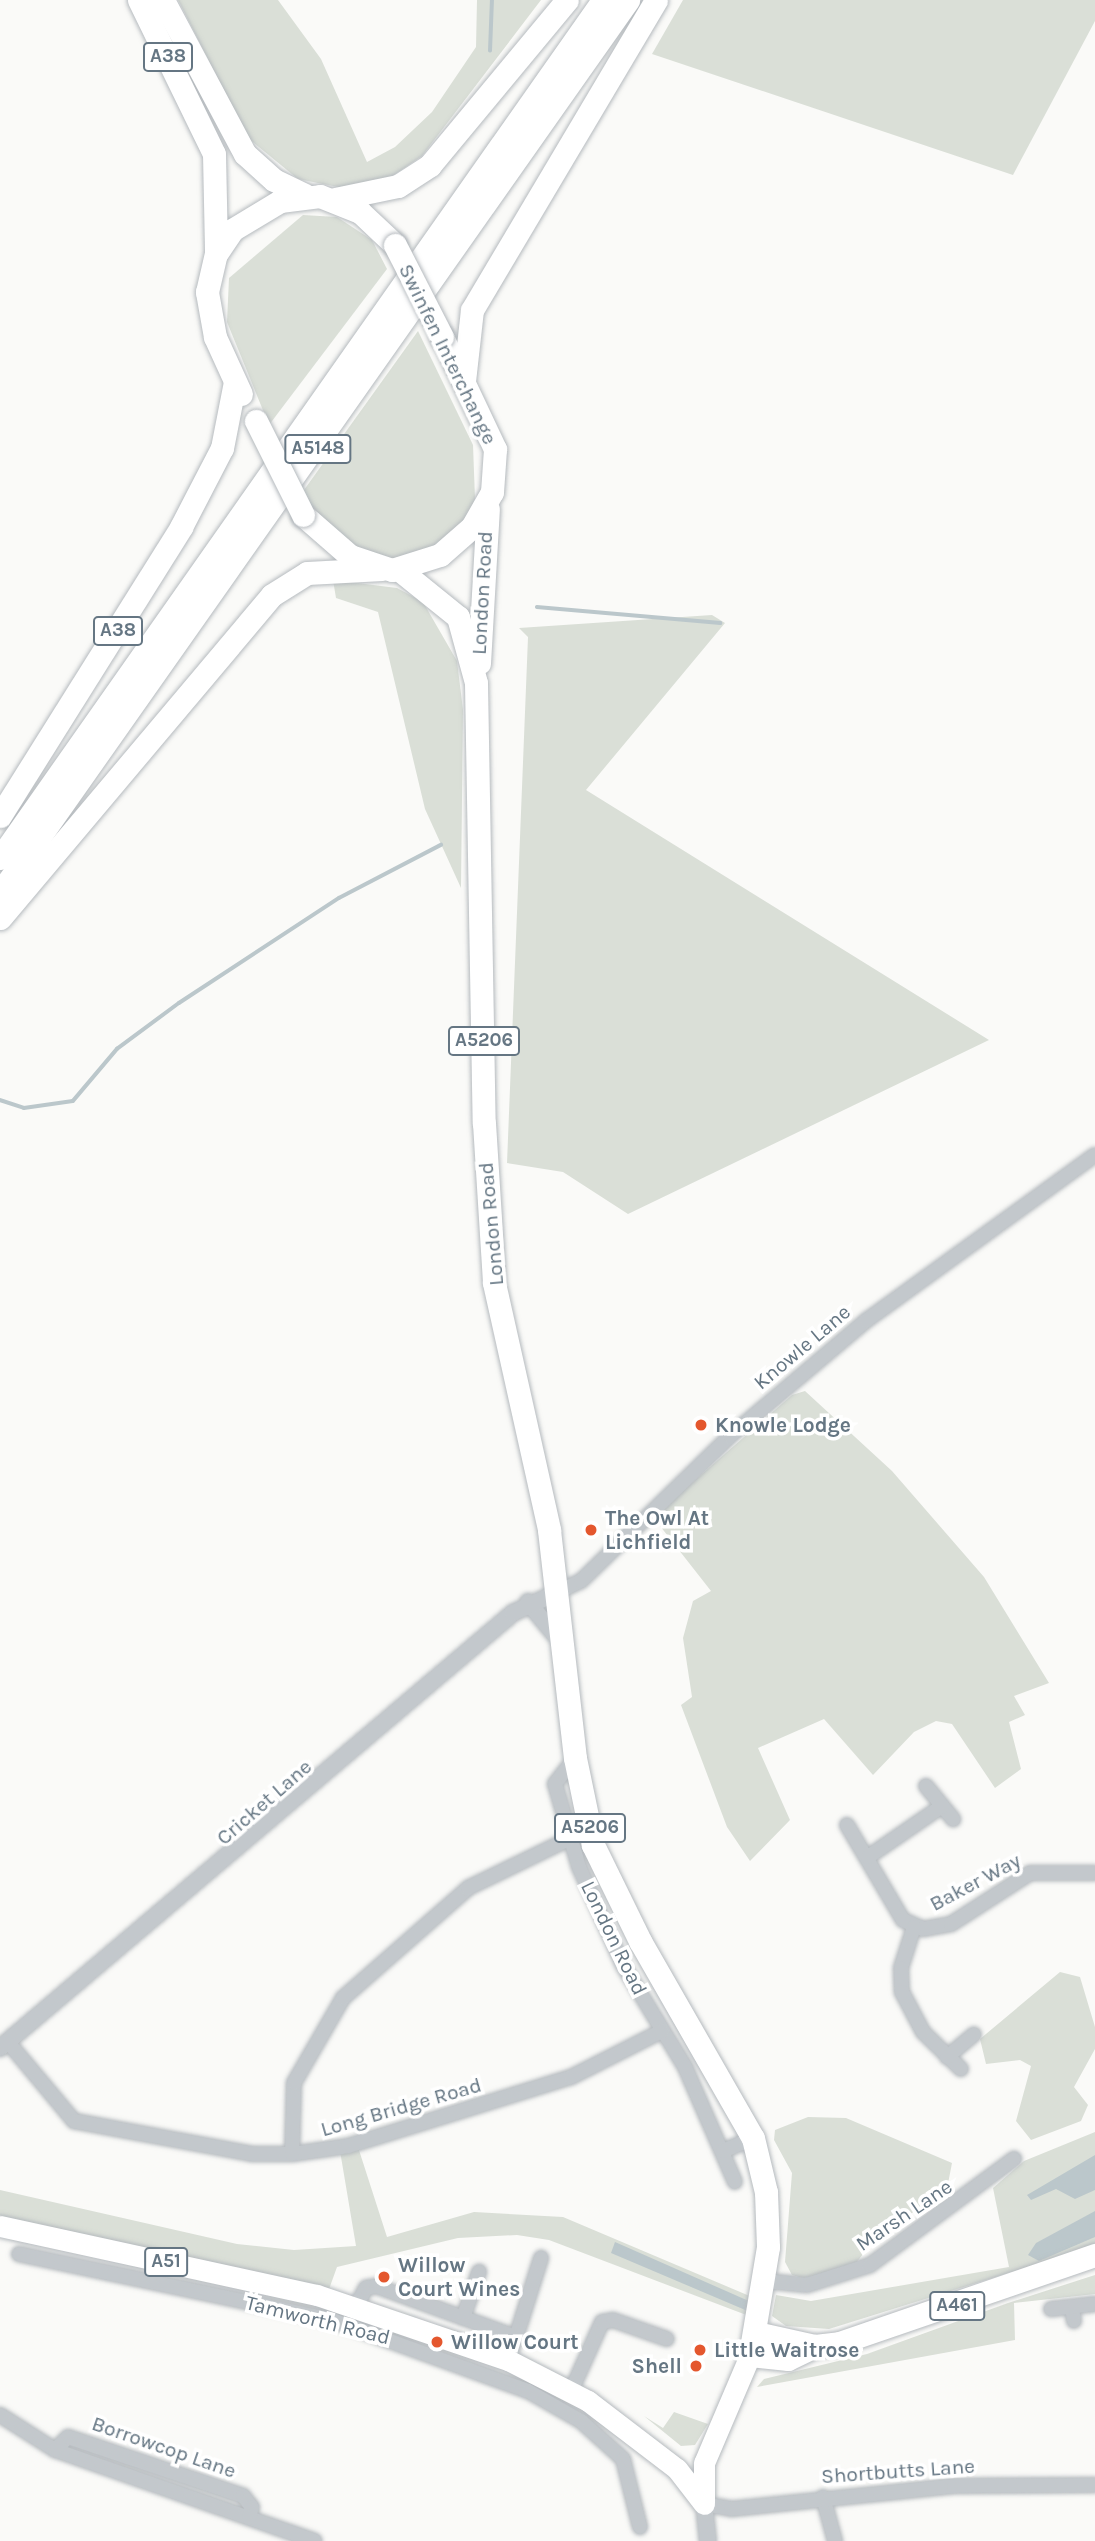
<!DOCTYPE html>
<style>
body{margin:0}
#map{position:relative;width:1095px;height:2541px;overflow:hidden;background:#fafaf8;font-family:Karla,sans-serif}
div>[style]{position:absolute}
.green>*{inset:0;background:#dadfd7}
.water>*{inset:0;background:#bbc7cb}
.stream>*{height:3.5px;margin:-1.75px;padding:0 1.75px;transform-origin:1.75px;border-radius:1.75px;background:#bbc7cb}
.roads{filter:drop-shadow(0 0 2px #b5babe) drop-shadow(0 0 2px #b5babe)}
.minor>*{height:14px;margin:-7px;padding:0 7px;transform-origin:7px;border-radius:7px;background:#c3c8cc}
.tertiary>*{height:16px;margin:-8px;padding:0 8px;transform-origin:8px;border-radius:8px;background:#c3c8cc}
.primary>*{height:21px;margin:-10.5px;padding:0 10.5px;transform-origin:10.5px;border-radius:10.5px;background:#fff}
.trunk>*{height:23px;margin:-11.5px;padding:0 11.5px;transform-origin:11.5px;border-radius:11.5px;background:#fff}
.bridges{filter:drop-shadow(0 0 2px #b4b9bd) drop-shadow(0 0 2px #b4b9bd)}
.trunk-bridge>*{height:23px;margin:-11.5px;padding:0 11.5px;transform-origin:11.5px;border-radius:11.5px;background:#fff}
.dots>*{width:19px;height:19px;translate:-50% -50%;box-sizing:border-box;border:4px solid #fff;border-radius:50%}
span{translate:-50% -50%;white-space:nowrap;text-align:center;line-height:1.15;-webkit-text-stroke:7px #fff;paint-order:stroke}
.shield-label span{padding:2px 5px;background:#fff;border:2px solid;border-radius:5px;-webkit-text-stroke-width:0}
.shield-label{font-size:19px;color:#657683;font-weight:700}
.street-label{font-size:21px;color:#657683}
.poi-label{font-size:21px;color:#657683;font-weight:700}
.left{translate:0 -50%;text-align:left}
.right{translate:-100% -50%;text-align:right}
</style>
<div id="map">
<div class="green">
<i style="clip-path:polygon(178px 0,278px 0,321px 59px,367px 162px,395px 147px,432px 112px,476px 47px,477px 0,541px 0,422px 156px,385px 181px,343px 188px,298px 179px,248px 138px)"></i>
<i style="clip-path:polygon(683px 0,1095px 0,1095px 21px,1013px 175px,652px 54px)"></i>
<i style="clip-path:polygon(303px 215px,337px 217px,372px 240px,387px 269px,269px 425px,227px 322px,229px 278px)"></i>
<i style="clip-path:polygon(418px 331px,473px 445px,475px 499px,465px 523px,441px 547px,408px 560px,383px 560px,351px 549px,318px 520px,304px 490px)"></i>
<i style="clip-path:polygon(333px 580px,397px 588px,423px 602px,457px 661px,463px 710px,461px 888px,425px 809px,378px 612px,336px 598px)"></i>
<i style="clip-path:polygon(712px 615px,725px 623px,586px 790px,989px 1040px,628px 1214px,563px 1172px,507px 1163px,528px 637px,519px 628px)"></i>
<i style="clip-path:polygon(805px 1391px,892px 1471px,984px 1577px,1049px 1683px,1014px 1696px,1025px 1715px,1009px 1722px,1021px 1769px,995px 1788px,952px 1724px,936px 1721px,914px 1732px,873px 1775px,824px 1719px,758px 1748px,790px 1820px,750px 1861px,727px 1827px,681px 1705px,692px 1697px,683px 1638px,693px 1601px,711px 1591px,653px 1517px,792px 1395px)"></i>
<i style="clip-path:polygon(1060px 1972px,1080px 1977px,1095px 2027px,1095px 2049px,1074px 2087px,1088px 2105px,1081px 2121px,1031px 2140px,1016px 2121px,1031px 2066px,1020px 2060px,986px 2064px,980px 2039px)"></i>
<i style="clip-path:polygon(808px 2117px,846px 2118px,952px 2163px,945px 2199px,936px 2207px,927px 2205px,885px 2227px,851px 2269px,803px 2278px,792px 2275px,785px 2262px,792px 2173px,774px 2140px,775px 2130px)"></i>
<i style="clip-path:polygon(1095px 2132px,1095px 2246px,829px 2329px,786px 2326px,772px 2316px,776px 2295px,811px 2301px,1009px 2267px,993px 2188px,1024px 2161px)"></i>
<i style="clip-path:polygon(358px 2147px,387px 2237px,474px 2212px,563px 2217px,752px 2297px,749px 2316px,549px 2240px,517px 2235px,458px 2238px,337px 2267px,328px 2292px,0 2221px,0 2190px,237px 2244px,294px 2250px,356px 2246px,340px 2151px)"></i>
<i style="clip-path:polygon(1095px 2275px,1095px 2294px,1014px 2303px,1015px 2340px,757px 2387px,764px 2379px,867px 2354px,1008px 2303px)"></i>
<i style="clip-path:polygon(674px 2412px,708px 2424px,695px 2445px,681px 2446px,644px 2416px,663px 2428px)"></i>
</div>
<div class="water">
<i style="clip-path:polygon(1095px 2155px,1095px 2190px,1075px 2199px,1056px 2189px,1031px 2200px,1027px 2195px)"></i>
<i style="clip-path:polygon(1095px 2211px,1095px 2237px,1039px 2261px,1028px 2255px,1036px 2243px)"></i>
<i style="clip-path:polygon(615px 2242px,751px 2302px,750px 2312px,611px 2253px)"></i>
</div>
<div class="stream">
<i style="left:490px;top:51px;width:51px;rotate:-87.8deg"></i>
<i style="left:537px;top:607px;width:184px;rotate:5deg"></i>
<i style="left:0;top:1100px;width:25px;rotate:18deg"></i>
<i style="left:24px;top:1108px;width:49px;rotate:-8.1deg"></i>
<i style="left:73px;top:1101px;width:68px;rotate:-49.8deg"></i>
<i style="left:117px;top:1049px;width:77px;rotate:-36.6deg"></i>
<i style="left:179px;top:1003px;width:191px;rotate:-33.3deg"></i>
<i style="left:339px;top:898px;width:115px;rotate:-27.5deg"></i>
</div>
<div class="roads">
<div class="minor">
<i style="left:556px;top:1593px;width:28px;rotate:-26deg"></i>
<i style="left:581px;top:1581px;width:208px;rotate:-44.2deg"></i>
<i style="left:730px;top:1436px;width:180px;rotate:-40.3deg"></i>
<i style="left:867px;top:1320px;width:281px;rotate:-35.9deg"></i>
<i style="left:575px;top:1758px;width:33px;rotate:128deg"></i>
<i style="left:555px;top:1784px;width:86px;rotate:73.9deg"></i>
<i style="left:579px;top:1867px;width:107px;rotate:65.8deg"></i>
<i style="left:623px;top:1965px;width:119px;rotate:58.7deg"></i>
<i style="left:685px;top:2067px;width:125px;rotate:66.5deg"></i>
<i style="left:926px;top:1786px;width:43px;rotate:50.7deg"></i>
<i style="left:847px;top:1825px;width:110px;rotate:59.5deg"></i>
<i style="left:903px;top:1920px;width:22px;rotate:24deg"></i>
<i style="left:923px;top:1929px;width:28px;rotate:-10deg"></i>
<i style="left:951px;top:1924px;width:94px;rotate:-32.8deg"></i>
<i style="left:1030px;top:1873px;width:65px"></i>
<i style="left:868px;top:1857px;width:90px;rotate:-34.6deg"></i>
<i style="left:914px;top:1927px;width:43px;rotate:107.6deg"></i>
<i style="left:901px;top:1968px;width:24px;rotate:88deg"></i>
<i style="left:902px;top:1992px;width:45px;rotate:62.3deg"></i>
<i style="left:923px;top:2032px;width:53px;rotate:44.2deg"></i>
<i style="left:8px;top:2042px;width:103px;rotate:50.1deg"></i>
<i style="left:74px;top:2121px;width:181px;rotate:10.5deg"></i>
<i style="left:252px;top:2154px;width:40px"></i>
<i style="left:292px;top:2154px;width:57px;rotate:-8.1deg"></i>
<i style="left:348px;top:2146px;width:233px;rotate:-17.2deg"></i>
<i style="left:571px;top:2077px;width:102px;rotate:-26.8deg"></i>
<i style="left:947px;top:2057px;width:35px;rotate:-40deg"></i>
<i style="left:723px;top:2151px;width:33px;rotate:-23deg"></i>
<i style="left:292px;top:2154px;width:71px;rotate:-88.4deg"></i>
<i style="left:294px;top:2083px;width:98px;rotate:-60deg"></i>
<i style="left:343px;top:1998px;width:167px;rotate:-41.3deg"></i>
<i style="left:468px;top:1888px;width:112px;rotate:-25.9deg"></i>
<i style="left:19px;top:2254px;width:320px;rotate:11.9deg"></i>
<i style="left:332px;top:2320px;width:208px;rotate:19.9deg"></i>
<i style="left:528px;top:2391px;width:61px;rotate:29.5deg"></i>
<i style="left:581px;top:2421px;width:57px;rotate:42.1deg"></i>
<i style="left:623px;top:2459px;width:70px;rotate:76deg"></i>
<i style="left:765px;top:2281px;width:42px;rotate:5.4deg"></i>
<i style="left:807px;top:2285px;width:66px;rotate:-17.6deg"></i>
<i style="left:870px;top:2265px;width:179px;rotate:-36.4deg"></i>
<i style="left:356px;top:2306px;width:21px;rotate:-61deg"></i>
<i style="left:366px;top:2288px;width:10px;rotate:-11deg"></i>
<i style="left:376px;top:2286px;width:149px;rotate:20deg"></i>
<i style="left:516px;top:2337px;width:24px;rotate:109deg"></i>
<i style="left:1072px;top:2307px;width:14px;rotate:82deg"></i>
<i style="left:1051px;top:2309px;width:44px;rotate:-6.5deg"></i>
<i style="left:463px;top:2318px;width:49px;rotate:-70.8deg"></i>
<i style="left:516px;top:2337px;width:83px;rotate:-72.4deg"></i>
<i style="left:572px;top:2389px;width:73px;rotate:-65.9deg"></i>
<i style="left:602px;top:2322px;width:11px;rotate:-10deg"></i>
<i style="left:613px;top:2320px;width:57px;rotate:19.4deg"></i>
<i style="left:0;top:2415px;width:65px;rotate:32.5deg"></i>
<i style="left:55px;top:2450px;width:275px;rotate:19.3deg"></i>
<i style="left:55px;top:2450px;width:18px;rotate:-45deg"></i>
<i style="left:68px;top:2437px;width:185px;rotate:18.6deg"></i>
<i style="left:243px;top:2496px;width:14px;rotate:51deg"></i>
<i style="left:252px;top:2507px;width:11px;rotate:105deg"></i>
<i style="left:823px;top:2497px;width:46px;rotate:74.7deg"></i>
<i style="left:704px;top:2504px;width:27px;rotate:10deg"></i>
<i style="left:731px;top:2509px;width:224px;rotate:-5.9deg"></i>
<i style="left:954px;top:2486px;width:141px;rotate:-0.4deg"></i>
</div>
<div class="tertiary">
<i style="left:528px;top:1602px;width:52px;rotate:50.5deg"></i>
<i style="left:0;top:2048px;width:673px;rotate:-40.3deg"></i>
<i style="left:513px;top:1613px;width:47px;rotate:-24.9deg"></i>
<i style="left:704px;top:2504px;width:37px;rotate:84deg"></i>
</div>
<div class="primary">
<i style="left:0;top:2226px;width:324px;rotate:12.3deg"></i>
<i style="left:317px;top:2295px;width:202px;rotate:18.8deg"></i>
<i style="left:508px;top:2360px;width:90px;rotate:27.1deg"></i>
<i style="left:588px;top:2401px;width:112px;rotate:37.4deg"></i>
<i style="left:677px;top:2469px;width:44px;rotate:52.4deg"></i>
<i style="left:704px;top:2502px;width:39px;rotate:-90deg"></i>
<i style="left:704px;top:2463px;width:117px;rotate:-66.9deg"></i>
</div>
<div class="trunk">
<i style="left:139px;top:0;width:171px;rotate:64deg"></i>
<i style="left:214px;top:154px;width:97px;rotate:88.8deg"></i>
<i style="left:163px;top:0;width:174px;rotate:62deg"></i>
<i style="left:245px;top:154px;width:39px;rotate:42deg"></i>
<i style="left:274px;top:180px;width:34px;rotate:26deg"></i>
<i style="left:335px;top:199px;width:64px;rotate:-11.7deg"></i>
<i style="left:398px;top:186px;width:38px;rotate:-33deg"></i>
<i style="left:430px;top:165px;width:214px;rotate:-50.3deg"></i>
<i style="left:464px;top:381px;width:71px;rotate:-83.6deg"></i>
<i style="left:472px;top:310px;width:360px;rotate:-59.3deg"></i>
<i style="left:241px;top:394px;width:63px;rotate:-114.5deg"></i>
<i style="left:215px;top:337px;width:46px;rotate:-100.1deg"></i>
<i style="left:207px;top:292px;width:39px;rotate:-77deg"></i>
<i style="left:216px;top:254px;width:29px;rotate:-56deg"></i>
<i style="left:232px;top:230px;width:56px;rotate:-31.1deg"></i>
<i style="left:280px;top:201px;width:40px;rotate:-7.1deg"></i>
<i style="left:320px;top:196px;width:43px;rotate:21.8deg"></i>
<i style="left:360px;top:212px;width:48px;rotate:43.3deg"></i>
<i style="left:303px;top:515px;width:62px;rotate:41.1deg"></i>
<i style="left:350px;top:556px;width:44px;rotate:18.4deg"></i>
<i style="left:392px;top:570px;width:50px;rotate:-17.4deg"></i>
<i style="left:440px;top:555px;width:43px;rotate:-41.2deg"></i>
<i style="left:472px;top:527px;width:40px;rotate:-60.3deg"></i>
<i style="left:492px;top:492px;width:43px;rotate:-86deg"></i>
<i style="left:495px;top:449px;width:124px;rotate:-115.3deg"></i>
<i style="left:401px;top:571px;width:73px;rotate:38.9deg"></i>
<i style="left:458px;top:617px;width:68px;rotate:74.7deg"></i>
<i style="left:476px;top:683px;width:440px;rotate:89deg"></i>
<i style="left:484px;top:1123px;width:160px;rotate:86.4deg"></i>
<i style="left:494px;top:1283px;width:253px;rotate:77.4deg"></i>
<i style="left:549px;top:1530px;width:229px;rotate:83.5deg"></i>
<i style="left:575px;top:1758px;width:89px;rotate:78.3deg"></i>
<i style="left:593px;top:1845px;width:107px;rotate:63.9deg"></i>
<i style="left:640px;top:1941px;width:227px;rotate:60.2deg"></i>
<i style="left:753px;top:2138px;width:56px;rotate:76.5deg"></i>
<i style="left:766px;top:2192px;width:55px;rotate:87.9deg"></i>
<i style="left:768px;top:2247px;width:109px;rotate:99.5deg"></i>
<i style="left:750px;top:2355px;width:38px;rotate:6deg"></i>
<i style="left:788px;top:2359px;width:30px;rotate:-26deg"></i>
<i style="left:479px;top:663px;width:154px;rotate:-86.7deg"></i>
<i style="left:0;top:816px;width:341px;rotate:-57.9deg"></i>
<i style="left:181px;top:527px;width:89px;rotate:-62.6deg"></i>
<i style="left:222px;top:448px;width:67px;rotate:-78.9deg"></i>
<i style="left:0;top:858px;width:1049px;rotate:-54.9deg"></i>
<i style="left:0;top:893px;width:1092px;rotate:-54.88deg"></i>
<i style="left:0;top:918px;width:422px;rotate:-49.9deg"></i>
<i style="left:272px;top:595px;width:41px;rotate:-32.2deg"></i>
<i style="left:307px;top:573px;width:75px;rotate:-3.1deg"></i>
<i style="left:756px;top:2333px;width:60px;rotate:12.4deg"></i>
<i style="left:815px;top:2346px;width:24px;rotate:-7deg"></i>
<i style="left:839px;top:2343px;width:271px;rotate:-19deg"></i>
</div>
</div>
<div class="bridges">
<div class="trunk-bridge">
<i style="left:395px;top:245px;width:103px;rotate:62.9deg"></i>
<i style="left:256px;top:421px;width:105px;rotate:63.4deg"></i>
</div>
</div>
<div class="dots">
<i style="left:701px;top:1425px;background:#e4572e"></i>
<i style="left:591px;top:1530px;background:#e4572e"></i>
<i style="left:384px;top:2277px;background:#e4572e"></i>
<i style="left:437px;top:2342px;background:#e4572e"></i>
<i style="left:700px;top:2350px;background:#e4572e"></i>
<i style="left:696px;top:2366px;background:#e4572e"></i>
</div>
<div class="shield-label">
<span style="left:168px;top:57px">A38</span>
<span style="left:318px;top:449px">A5148</span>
<span style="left:118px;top:631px">A38</span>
<span style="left:484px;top:1041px">A5206</span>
<span style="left:590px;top:1828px">A5206</span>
<span style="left:166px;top:2262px">A51</span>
<span style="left:957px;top:2306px">A461</span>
</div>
<div class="street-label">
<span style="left:448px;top:354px;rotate:64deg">Swinfen Interchange</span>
<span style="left:482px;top:593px;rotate:-87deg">London Road</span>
<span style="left:491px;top:1224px;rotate:-95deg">London Road</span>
<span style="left:802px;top:1347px;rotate:-40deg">Knowle Lane</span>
<span style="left:264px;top:1802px;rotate:-41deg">Cricket Lane</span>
<span style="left:975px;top:1882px;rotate:-28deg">Baker Way</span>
<span style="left:614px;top:1938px;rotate:64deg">London Road</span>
<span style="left:401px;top:2107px;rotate:-16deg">Long Bridge Road</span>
<span style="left:904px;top:2215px;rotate:-34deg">Marsh Lane</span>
<span style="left:318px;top:2320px;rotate:14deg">Tamworth Road</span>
<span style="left:164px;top:2447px;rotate:19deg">Borrowcop Lane</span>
<span style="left:898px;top:2471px;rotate:-4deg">Shortbutts Lane</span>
</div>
<div class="poi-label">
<span class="left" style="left:715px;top:1425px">Knowle Lodge</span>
<span class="left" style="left:605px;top:1530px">The Owl At<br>Lichfield</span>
<span class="left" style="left:398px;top:2277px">Willow<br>Court Wines</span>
<span class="left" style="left:451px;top:2342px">Willow Court</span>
<span class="left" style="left:714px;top:2350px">Little Waitrose</span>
<span class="right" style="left:682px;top:2366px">Shell</span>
</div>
</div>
